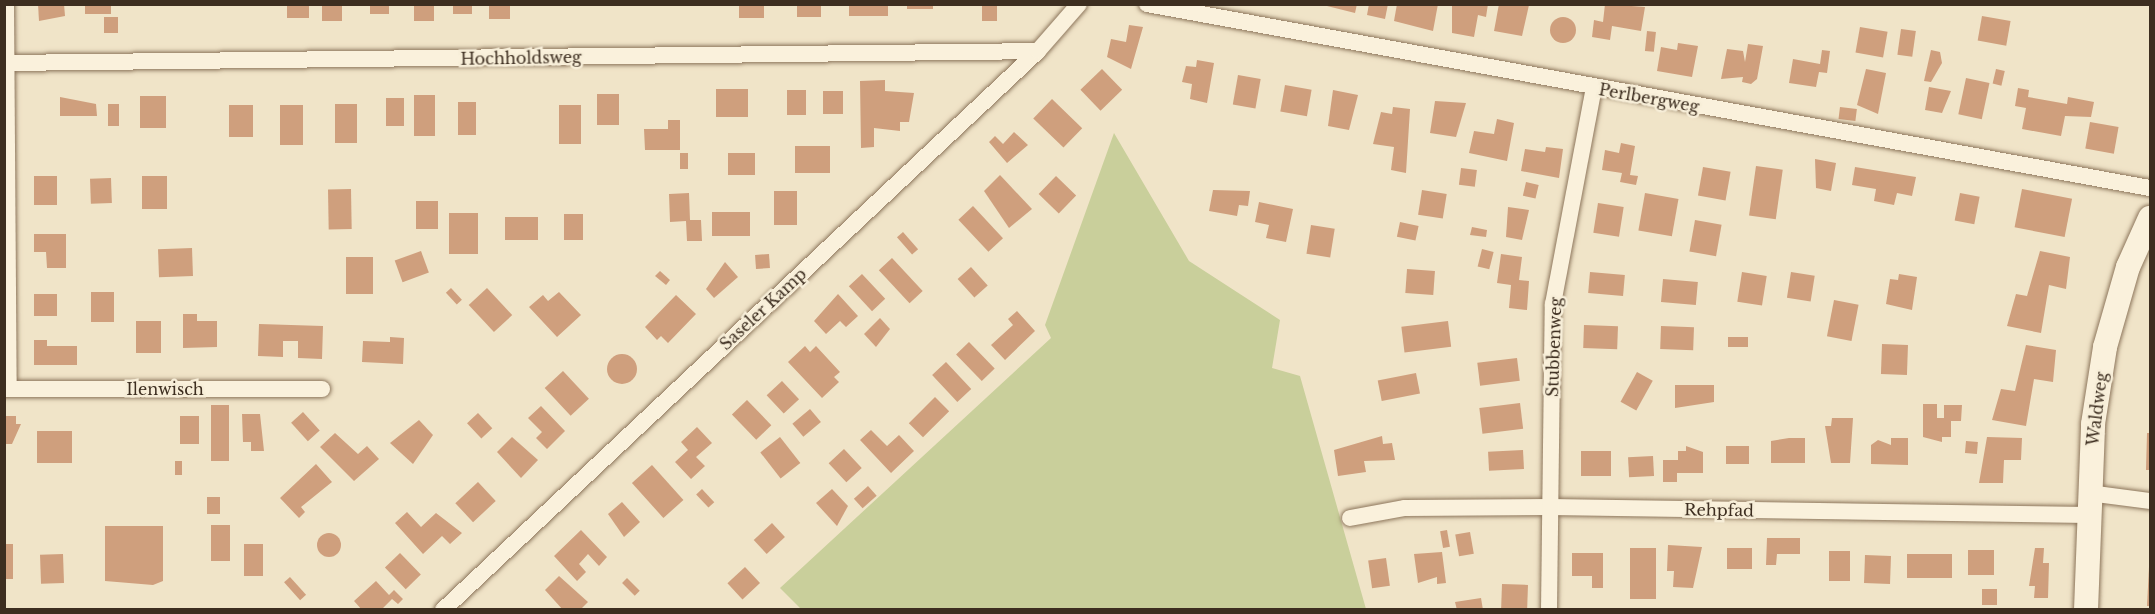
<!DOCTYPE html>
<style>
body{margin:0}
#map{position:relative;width:2155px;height:614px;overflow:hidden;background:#f0e4c8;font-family:"Libre Baskerville",serif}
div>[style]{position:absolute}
.green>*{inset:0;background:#c9cf9b}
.building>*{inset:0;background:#cf9f7d;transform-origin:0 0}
.round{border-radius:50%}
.roads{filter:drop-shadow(0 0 2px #8d765c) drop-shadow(0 0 2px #8d765c)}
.street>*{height:16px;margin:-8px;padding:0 8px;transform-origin:8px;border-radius:8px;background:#faf1dc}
.secondary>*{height:24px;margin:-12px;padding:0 12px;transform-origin:12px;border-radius:12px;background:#faf1dc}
span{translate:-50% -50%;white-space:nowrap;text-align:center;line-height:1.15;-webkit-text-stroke:5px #f7eed8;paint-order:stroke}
.street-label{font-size:16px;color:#3d2e20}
.frame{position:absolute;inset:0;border:6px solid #3d2e20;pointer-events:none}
</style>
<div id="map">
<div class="green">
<i style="clip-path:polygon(1114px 133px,1189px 261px,1280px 320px,1272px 368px,1300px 376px,1366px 609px,801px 609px,780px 588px,1051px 338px,1045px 325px)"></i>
</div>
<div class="building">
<i style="clip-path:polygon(38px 4px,64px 4px,65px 16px,39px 21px)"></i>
<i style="left:85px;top:4px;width:26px;height:10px"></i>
<i style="left:322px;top:4px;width:20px;height:17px"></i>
<i style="left:370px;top:4px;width:19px;height:10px"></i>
<i style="left:414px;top:4px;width:20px;height:17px"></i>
<i style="left:453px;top:4px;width:19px;height:10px"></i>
<i style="left:739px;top:4px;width:25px;height:14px"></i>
<i style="left:797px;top:4px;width:24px;height:13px"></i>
<i style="left:849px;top:4px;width:39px;height:12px"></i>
<i style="left:907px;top:4px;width:26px;height:5px"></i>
<i style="clip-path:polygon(1319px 4px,1357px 4px,1355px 13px)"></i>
<i style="clip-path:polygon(1369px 4px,1388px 4px,1385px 19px,1367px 15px)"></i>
<i style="clip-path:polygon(1397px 4px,1438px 4px,1433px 31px,1394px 21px)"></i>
<i style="clip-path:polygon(1452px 4px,1488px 4px,1486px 17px,1478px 15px,1474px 37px,1452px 33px)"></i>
<i style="clip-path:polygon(1499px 4px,1529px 5px,1522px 36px,1494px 31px)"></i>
<i style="clip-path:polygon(1605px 4px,1645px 7px,1641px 31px,1612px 26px,1610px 40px,1592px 37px,1594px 20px,1603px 22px)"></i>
<i style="left:287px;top:5px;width:22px;height:13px"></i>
<i style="left:489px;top:5px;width:21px;height:14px"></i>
<i style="left:982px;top:5px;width:15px;height:16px"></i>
<i style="left:1982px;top:16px;width:29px;height:25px;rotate:10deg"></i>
<i class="round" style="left:1550px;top:17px;width:26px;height:26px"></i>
<i style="left:104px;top:17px;width:14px;height:16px"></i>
<i style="clip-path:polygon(1129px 25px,1143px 27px,1131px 69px,1107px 57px,1111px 39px,1126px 42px)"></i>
<i style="left:1860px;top:27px;width:28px;height:26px;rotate:10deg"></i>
<i style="left:1901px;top:29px;width:15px;height:26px;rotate:8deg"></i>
<i style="left:1647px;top:31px;width:9px;height:20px;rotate:6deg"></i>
<i style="clip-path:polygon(1678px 43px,1698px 46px,1692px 77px,1657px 71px,1661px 47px,1677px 50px)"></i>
<i style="clip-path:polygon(1748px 44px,1763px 46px,1757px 79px,1751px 84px,1742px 82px,1743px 77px,1721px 79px,1727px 49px,1743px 51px,1745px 62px)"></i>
<i style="clip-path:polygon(1822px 50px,1830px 51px,1827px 73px,1819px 72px,1816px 87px,1789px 83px,1793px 59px,1820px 64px)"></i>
<i style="clip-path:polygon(1931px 50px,1940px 52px,1942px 63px,1931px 82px,1924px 81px)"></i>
<i style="clip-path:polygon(1197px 60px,1214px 63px,1207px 103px,1190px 99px,1192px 84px,1182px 82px,1186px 66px,1196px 67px)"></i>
<i style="left:1102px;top:69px;width:29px;height:30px;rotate:46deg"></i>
<i style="clip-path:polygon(1866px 69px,1886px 73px,1878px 114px,1857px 105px)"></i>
<i style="left:1996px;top:69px;width:9px;height:15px;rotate:13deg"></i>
<i style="left:1238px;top:75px;width:23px;height:30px;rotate:10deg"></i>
<i style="left:1966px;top:78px;width:24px;height:37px;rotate:12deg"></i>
<i style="clip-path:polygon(885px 80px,885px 91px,914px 93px,909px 122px,900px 122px,900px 131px,874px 128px,874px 147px,861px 148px,860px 81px)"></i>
<i style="left:1285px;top:85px;width:27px;height:27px;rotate:10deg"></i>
<i style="clip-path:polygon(1929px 87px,1951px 91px,1942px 113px,1925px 110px)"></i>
<i style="clip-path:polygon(2018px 88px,2029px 90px,2028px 97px,2067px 104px,2068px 97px,2094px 102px,2091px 117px,2065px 116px,2061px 136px,2022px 129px,2026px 108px,2015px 106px)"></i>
<i style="left:748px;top:89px;width:28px;height:32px;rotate:90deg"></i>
<i style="left:787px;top:90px;width:19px;height:25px"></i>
<i style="clip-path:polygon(1333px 90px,1358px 95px,1349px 130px,1328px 126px)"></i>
<i style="left:823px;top:91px;width:20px;height:23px"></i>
<i style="left:597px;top:94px;width:22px;height:31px"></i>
<i style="left:414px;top:95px;width:21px;height:41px"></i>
<i style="left:166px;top:96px;width:32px;height:26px;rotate:90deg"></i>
<i style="clip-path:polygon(60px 97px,96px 104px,97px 116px,60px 116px)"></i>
<i style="left:386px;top:98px;width:18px;height:28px"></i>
<i style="left:1052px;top:99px;width:42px;height:27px;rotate:44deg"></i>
<i style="clip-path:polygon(1435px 101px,1466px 103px,1456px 137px,1430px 133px)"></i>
<i style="left:458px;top:102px;width:18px;height:33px"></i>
<i style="left:108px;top:104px;width:11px;height:22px"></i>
<i style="left:335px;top:104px;width:22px;height:39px"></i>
<i style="left:253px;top:105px;width:32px;height:24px;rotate:90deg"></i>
<i style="left:280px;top:105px;width:23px;height:40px"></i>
<i style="left:581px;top:105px;width:39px;height:22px;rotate:90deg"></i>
<i style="clip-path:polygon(1393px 107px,1410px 109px,1406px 173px,1391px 170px,1394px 147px,1373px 144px,1381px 112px,1392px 114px)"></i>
<i style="left:1840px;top:107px;width:17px;height:12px;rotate:7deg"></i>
<i style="clip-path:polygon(1497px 119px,1514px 123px,1507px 161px,1469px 153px,1474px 131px,1494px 134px)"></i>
<i style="clip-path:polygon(668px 120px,680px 120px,680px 150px,645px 150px,644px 129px,668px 129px)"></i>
<i style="left:2090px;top:122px;width:29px;height:27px;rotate:10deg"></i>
<i style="clip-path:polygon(1014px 132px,1028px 145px,1007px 163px,989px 142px,995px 136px,1003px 144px)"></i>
<i style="clip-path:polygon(1621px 143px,1635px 146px,1630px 175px,1638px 176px,1636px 185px,1620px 182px,1622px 173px,1602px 170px,1605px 150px,1619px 153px)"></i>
<i style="left:830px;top:146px;width:27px;height:35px;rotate:90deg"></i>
<i style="clip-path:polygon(1546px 147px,1563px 149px,1559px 178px,1521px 171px,1525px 149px,1545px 152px)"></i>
<i style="left:680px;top:153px;width:8px;height:16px"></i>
<i style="left:755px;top:153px;width:22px;height:27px;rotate:90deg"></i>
<i style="clip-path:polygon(1815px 159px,1836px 163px,1831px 191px,1816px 188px)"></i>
<i style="left:1756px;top:166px;width:27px;height:50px;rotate:8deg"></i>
<i style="left:1703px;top:167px;width:28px;height:29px;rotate:10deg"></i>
<i style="clip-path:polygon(1855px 167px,1916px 177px,1912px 196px,1897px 193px,1894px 205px,1874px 201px,1876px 189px,1852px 185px)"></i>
<i style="left:1461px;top:168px;width:16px;height:17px;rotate:7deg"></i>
<i style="clip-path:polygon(1000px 175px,1032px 209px,1009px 228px,984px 191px)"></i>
<i style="left:57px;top:176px;width:29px;height:23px;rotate:90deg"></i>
<i style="left:167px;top:176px;width:33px;height:25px;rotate:90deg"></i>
<i style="left:1056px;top:176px;width:28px;height:25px;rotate:44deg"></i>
<i style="left:111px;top:178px;width:25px;height:21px;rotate:88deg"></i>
<i style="left:1526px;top:182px;width:13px;height:14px;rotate:13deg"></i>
<i style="left:351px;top:189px;width:40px;height:23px;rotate:89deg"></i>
<i style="left:2022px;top:189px;width:51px;height:39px;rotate:11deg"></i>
<i style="clip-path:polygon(1213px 190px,1250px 191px,1248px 206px,1239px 205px,1237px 216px,1209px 211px)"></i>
<i style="left:1422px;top:190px;width:25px;height:25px;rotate:9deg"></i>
<i style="left:774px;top:191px;width:23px;height:34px"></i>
<i style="clip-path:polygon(689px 193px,690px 220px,701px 220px,702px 241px,687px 241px,686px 221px,670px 222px,669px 194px)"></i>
<i style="left:1645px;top:193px;width:34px;height:38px;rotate:10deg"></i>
<i style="left:1960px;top:193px;width:20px;height:28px;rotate:11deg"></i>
<i style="left:416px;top:201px;width:22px;height:28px"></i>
<i style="clip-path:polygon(1259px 202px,1293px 209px,1286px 242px,1266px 238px,1269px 225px,1255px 222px)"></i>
<i style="left:1598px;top:203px;width:26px;height:30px;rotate:9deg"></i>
<i style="left:973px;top:206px;width:44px;height:20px;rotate:47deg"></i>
<i style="clip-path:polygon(1508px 207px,1529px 210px,1522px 240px,1506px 237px)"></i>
<i style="left:712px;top:212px;width:38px;height:24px"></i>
<i style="left:449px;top:213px;width:29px;height:41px"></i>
<i style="left:564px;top:214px;width:19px;height:26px"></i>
<i style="left:505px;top:217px;width:33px;height:23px"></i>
<i style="left:1695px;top:220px;width:27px;height:32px;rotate:10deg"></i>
<i style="left:1400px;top:222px;width:19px;height:15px;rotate:12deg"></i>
<i style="left:1311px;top:225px;width:24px;height:29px;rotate:9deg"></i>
<i style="clip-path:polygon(1472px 227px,1487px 230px,1486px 237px,1470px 235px)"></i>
<i style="left:903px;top:232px;width:23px;height:8px;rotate:49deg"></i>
<i style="clip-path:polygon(34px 234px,66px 234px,66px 268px,47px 268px,46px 252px,34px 252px)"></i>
<i style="left:192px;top:248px;width:28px;height:34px;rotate:88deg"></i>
<i style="left:1482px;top:249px;width:12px;height:18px;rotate:14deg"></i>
<i style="left:421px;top:251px;width:23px;height:28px;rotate:70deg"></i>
<i style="clip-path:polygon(2040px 251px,2070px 257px,2066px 289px,2049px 285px,2041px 333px,2007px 326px,2016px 294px,2027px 296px)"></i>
<i style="left:769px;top:254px;width:14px;height:14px;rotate:86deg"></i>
<i style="clip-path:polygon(1501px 254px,1522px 257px,1519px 280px,1529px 281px,1527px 310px,1509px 308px,1511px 285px,1497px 283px)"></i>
<i style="left:373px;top:257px;width:37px;height:27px;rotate:90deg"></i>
<i style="left:892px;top:258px;width:45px;height:18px;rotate:47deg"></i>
<i style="clip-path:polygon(725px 262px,738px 277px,714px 298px,706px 289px)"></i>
<i style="left:971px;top:267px;width:25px;height:18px;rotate:48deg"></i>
<i style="left:1407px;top:269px;width:28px;height:24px;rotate:4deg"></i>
<i style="clip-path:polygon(660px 271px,670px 280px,666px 285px,655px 276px)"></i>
<i style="left:1590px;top:272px;width:35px;height:21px;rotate:5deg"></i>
<i style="left:1742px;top:272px;width:25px;height:30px;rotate:9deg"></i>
<i style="left:1791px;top:272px;width:24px;height:26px;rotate:9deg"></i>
<i style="left:862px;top:274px;width:34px;height:18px;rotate:47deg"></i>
<i style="clip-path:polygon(1899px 274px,1917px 277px,1912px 310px,1886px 304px,1890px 279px,1898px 280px)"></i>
<i style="left:1663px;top:279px;width:35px;height:23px;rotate:5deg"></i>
<i style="left:451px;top:288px;width:16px;height:7px;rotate:47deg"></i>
<i style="left:487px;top:288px;width:37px;height:25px;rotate:47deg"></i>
<i style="left:91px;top:292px;width:23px;height:30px"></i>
<i style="clip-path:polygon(559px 292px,581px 315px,557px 337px,529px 307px,543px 295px,548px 301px)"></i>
<i style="left:34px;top:294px;width:23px;height:22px"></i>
<i style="clip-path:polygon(838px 294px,858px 316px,846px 327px,840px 321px,826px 334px,814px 321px)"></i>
<i style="clip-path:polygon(676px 295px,696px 314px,668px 343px,661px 336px,657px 340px,645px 327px)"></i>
<i style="left:1834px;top:300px;width:25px;height:37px;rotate:11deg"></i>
<i style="clip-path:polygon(1017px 311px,1035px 331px,1005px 360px,991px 345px,1013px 325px,1008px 319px)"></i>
<i style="clip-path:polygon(183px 314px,197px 314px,197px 321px,217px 321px,217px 347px,183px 348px)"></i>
<i style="clip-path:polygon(880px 318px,890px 329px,876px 347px,864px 334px)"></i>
<i style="left:136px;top:321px;width:25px;height:32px"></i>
<i style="left:1448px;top:321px;width:26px;height:47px;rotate:83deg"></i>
<i style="clip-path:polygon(259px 324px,323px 326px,322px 359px,298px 358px,298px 341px,283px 341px,283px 357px,258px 356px)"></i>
<i style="left:1584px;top:325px;width:34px;height:23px;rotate:2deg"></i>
<i style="left:1661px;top:326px;width:33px;height:23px;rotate:2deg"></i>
<i style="clip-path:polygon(390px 337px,404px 338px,403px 364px,362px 362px,363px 341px,390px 342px)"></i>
<i style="left:1728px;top:337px;width:20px;height:10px"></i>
<i style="clip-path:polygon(34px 340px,47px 340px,47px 346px,77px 346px,77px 365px,34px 365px)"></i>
<i style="left:969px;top:342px;width:37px;height:18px;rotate:46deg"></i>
<i style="left:1882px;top:344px;width:26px;height:30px;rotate:2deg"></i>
<i style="clip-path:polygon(2026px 345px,2056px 350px,2053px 382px,2034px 379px,2026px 426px,1992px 420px,2001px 389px,2015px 391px)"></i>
<i style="clip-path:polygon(805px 346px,810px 352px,816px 346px,840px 372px,834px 377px,839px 382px,822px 398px,788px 362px)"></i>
<i class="round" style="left:607px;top:354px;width:30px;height:30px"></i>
<i style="left:1517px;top:358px;width:23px;height:40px;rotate:83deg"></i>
<i style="left:946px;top:362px;width:37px;height:19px;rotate:47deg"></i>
<i style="left:563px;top:371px;width:38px;height:25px;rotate:47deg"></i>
<i style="left:1637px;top:372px;width:18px;height:34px;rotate:29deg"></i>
<i style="left:1416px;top:373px;width:21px;height:39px;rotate:79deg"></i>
<i style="left:782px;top:381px;width:25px;height:21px;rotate:47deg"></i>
<i style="clip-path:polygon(1675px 385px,1714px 385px,1714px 402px,1675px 408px)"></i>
<i style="left:935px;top:397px;width:20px;height:37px;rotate:45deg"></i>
<i style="left:747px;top:400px;width:35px;height:21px;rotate:46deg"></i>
<i style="left:1520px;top:403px;width:26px;height:41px;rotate:83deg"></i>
<i style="clip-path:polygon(1923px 404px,1937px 404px,1937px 418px,1944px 418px,1944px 405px,1962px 405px,1961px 421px,1951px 421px,1951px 437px,1942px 437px,1942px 442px,1923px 437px)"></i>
<i style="left:211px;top:405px;width:18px;height:56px"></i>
<i style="clip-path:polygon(541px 406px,565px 431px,547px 449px,536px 438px,542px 432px,528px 418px)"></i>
<i style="left:810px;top:409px;width:17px;height:23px;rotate:50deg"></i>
<i style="left:303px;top:412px;width:25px;height:16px;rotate:48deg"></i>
<i style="left:478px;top:413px;width:21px;height:15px;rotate:47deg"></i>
<i style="clip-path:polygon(242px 414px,260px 414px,264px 451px,251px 451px,251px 442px,243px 442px)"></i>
<i style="clip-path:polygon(4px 416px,16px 416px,16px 424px,21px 424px,12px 444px,5px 444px)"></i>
<i style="left:180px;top:416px;width:19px;height:28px"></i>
<i style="clip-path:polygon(1832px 418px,1853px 418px,1850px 463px,1831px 463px,1825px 426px,1831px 426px)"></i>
<i style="clip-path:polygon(419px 420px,433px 435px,413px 464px,390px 443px)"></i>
<i style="clip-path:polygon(697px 427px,712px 443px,696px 457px,705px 466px,691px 479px,675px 462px,688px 450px,681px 442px)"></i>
<i style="clip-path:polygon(871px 430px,887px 446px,899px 435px,914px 451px,891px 473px,860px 440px)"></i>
<i style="left:37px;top:431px;width:35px;height:32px"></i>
<i style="clip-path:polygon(335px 433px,358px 454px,367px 446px,379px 459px,354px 481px,320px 447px)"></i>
<i style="clip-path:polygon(2147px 433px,2150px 433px,2150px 470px,2146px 470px)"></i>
<i style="clip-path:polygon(1382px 436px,1383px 444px,1392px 443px,1395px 460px,1364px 461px,1366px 472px,1338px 476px,1334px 450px)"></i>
<i style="clip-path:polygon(512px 437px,538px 460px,521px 478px,497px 452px)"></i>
<i style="left:780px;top:437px;width:33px;height:25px;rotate:52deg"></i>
<i style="clip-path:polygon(1987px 437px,2022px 438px,2021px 460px,2004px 460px,2003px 483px,1979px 483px)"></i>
<i style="clip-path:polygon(1789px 438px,1805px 438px,1805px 463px,1771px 463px,1771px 441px)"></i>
<i style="clip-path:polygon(1891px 438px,1908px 438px,1908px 465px,1871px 464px,1871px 445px,1878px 440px,1891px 445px)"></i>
<i style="left:1966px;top:441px;width:12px;height:12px;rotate:5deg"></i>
<i style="clip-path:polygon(1686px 446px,1703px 452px,1703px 473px,1677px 473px,1677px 482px,1663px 482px,1663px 460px,1678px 460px,1678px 451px,1686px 451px)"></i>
<i style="left:1726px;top:446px;width:23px;height:18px"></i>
<i style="left:844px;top:449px;width:26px;height:21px;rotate:47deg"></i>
<i style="left:1523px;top:450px;width:19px;height:35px;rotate:87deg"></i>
<i style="left:1581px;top:451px;width:30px;height:25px"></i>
<i style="left:1653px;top:456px;width:20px;height:25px;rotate:87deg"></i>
<i style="left:175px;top:461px;width:7px;height:14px"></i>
<i style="clip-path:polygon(316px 464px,332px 482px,301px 507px,305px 512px,299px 518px,280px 498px)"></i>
<i style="left:652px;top:465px;width:47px;height:27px;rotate:48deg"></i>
<i style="left:478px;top:482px;width:26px;height:31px;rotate:47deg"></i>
<i style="left:868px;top:486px;width:13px;height:19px;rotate:48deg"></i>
<i style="left:702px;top:489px;width:18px;height:8px;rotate:47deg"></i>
<i style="clip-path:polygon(832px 489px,848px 506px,837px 526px,816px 503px)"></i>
<i style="left:220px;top:497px;width:17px;height:13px;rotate:90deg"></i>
<i style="clip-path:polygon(622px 502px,640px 522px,624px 537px,608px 514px)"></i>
<i style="clip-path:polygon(407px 512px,421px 527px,436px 513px,462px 533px,450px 544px,442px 536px,423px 554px,395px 523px)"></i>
<i style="left:772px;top:523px;width:19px;height:25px;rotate:47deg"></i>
<i style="left:211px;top:525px;width:19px;height:36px"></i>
<i style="clip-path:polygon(105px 526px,163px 526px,163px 581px,153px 585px,105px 581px)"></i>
<i style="clip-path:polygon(581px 530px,607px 557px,599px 566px,588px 554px,579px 564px,586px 572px,577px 581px,554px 556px)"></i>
<i style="left:1447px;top:530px;width:17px;height:7px;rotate:80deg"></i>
<i style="left:1470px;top:532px;width:22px;height:15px;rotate:80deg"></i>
<i class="round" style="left:317px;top:533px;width:24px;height:24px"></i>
<i style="clip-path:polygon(1767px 538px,1800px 538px,1800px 554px,1777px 554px,1776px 565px,1766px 565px)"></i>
<i style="left:4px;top:544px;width:9px;height:35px"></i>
<i style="left:244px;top:544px;width:19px;height:32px"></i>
<i style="clip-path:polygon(1668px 545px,1702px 547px,1693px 588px,1673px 587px,1674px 571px,1667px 571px)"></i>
<i style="left:1630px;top:548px;width:26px;height:51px"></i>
<i style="left:1727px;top:548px;width:25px;height:21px"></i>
<i style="clip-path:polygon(2035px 548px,2044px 548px,2043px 563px,2049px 563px,2048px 598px,2034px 598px,2035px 586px,2029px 586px)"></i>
<i style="left:1968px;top:550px;width:26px;height:25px"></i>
<i style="left:1829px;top:551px;width:21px;height:30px"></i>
<i style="clip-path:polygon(1442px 552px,1446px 583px,1437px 584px,1437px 577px,1418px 583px,1414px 554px)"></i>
<i style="left:400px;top:553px;width:30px;height:21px;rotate:46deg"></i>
<i style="clip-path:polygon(1572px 553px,1603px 553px,1603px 588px,1592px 588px,1592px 576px,1572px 576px)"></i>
<i style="left:63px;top:554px;width:29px;height:23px;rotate:88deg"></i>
<i style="left:1907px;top:554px;width:45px;height:24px"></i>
<i style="left:1865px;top:555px;width:26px;height:28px;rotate:2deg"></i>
<i style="left:1386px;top:558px;width:28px;height:18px;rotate:82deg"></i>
<i style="left:745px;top:567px;width:22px;height:24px;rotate:47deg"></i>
<i style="clip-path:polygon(2149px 567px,2150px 567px,2150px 606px,2147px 606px)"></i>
<i style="clip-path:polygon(559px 576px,588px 602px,580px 610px,563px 610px,545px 590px)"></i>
<i style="left:290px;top:577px;width:24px;height:8px;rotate:48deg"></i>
<i style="left:627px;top:578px;width:18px;height:7px;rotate:45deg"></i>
<i style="clip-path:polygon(376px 581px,389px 595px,394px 590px,403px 599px,398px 604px,392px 599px,381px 610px,362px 610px,354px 601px)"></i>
<i style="left:1502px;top:584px;width:26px;height:26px;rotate:2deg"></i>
<i style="left:1982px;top:589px;width:15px;height:16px"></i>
<i style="clip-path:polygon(1481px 598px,1483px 610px,1457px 610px,1455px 602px)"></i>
</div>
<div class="roads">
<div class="street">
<i style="left:6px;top:4px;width:385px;rotate:89.6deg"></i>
<i style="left:1147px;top:4px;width:1020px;rotate:10.4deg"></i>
<i style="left:4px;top:63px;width:1034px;rotate:-0.66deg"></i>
<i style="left:4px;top:389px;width:318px"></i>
<i style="left:2089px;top:493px;width:62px;rotate:7.5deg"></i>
<i style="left:1350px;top:518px;width:56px;rotate:-10.3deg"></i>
<i style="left:1405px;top:508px;width:145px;rotate:-0.4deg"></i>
<i style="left:1550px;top:507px;width:538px;rotate:0.85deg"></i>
<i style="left:443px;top:610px;width:816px;rotate:-43.21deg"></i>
<i style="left:1038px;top:51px;width:62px;rotate:-48.9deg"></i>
<i style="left:1549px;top:610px;width:306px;rotate:-89.3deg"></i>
<i style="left:1553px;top:304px;width:220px;rotate:-79.3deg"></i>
</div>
<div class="secondary">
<i style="left:2086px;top:610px;width:186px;rotate:-87.8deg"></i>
<i style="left:2093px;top:424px;width:78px;rotate:-81.1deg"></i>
<i style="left:2105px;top:347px;width:83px;rotate:-74deg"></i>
<i style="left:2128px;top:267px;width:54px;rotate:-65.8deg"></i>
</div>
</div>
<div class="street-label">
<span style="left:521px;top:58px;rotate:-1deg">Hochholdsweg</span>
<span style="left:1649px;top:98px;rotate:10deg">Perlbergweg</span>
<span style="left:763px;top:309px;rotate:-43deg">Saseler Kamp</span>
<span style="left:1554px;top:347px;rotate:-88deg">Stubbenweg</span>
<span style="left:165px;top:389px">Ilenwisch</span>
<span style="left:2097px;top:409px;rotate:-83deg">Waldweg</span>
<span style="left:1719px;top:510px;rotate:1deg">Rehpfad</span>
</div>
<div class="frame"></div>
</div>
